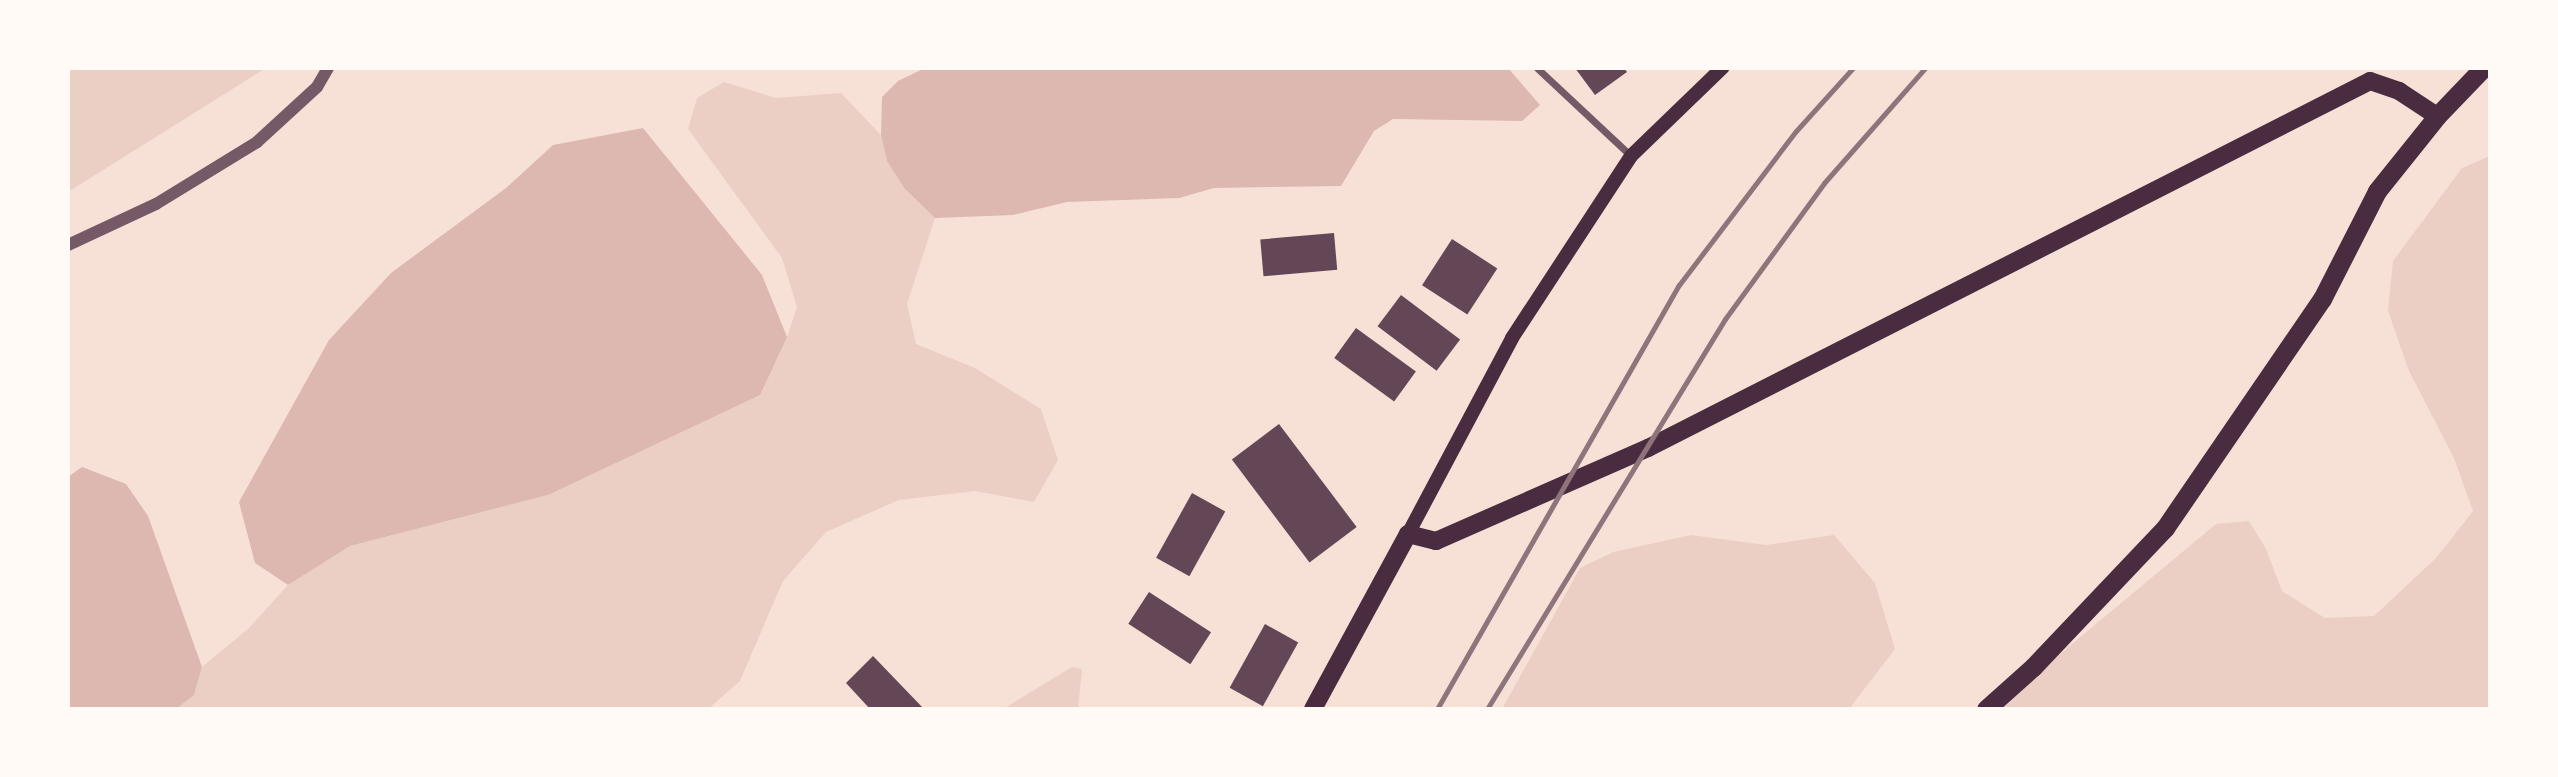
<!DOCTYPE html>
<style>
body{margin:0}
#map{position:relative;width:2558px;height:777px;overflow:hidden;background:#f7e1d7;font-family:"Noto Serif",serif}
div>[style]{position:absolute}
.green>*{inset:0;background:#ebcfc5}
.water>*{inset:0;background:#dcb8b0}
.building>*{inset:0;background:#644757;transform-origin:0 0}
.minor>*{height:7px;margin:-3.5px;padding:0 3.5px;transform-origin:3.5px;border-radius:3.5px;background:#755966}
.tertiary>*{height:12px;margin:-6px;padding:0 6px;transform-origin:6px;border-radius:6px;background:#755966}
.secondary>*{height:14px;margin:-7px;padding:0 7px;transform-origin:7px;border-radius:7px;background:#4a2c40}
.primary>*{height:18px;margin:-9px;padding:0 9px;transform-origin:9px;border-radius:9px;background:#4a2c40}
.trunk>*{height:19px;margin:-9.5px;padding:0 9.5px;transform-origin:9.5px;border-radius:9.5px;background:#4a2c40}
.rail>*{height:5px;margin:-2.5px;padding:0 2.5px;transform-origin:2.5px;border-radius:2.5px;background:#8f747c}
span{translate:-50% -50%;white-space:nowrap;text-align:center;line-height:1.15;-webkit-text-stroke:7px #fffaf5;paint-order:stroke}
.frame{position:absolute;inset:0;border:70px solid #fffaf5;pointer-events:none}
</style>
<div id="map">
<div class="green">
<i style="clip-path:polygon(68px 68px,266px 68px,68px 192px)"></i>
<i style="clip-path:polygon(724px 82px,776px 98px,841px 93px,881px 135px,887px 161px,905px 189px,935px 218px,907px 304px,916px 344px,975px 368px,1041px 409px,1058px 460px,1034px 502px,975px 491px,899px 500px,826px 532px,783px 581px,740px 681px,708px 709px,176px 709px,194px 695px,202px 667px,249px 628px,288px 585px,350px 546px,548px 495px,787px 337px,797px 307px,782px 258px,688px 129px,697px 98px)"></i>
<i style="clip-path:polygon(2490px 156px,2490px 709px,1994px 709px,2216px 524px,2249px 521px,2266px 549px,2282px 591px,2325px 618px,2374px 616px,2436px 558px,2473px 511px,2454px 458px,2409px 371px,2388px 311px,2393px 261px,2462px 168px)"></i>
<i style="clip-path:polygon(1691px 535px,1766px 545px,1834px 535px,1875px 583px,1895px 649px,1849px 709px,1502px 709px,1580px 568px,1613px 552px)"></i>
<i style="clip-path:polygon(1072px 667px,1082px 669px,1078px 709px,1003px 709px)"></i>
</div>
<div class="water">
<i style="clip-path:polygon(925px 68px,1508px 68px,1540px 105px,1522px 121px,1393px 119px,1374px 131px,1341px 186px,1214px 188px,1179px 198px,1067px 202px,1013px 215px,935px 218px,905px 189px,887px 161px,881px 135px,882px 97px,898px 81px)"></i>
<i style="clip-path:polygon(643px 128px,762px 275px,787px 337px,760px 395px,548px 495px,350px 546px,288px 585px,255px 563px,239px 502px,329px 340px,391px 273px,506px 188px,553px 145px)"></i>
<i style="clip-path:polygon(82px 467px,126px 484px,148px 516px,202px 667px,194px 695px,176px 709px,68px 709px,68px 477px)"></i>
</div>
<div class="building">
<i style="clip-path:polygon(1575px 68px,1624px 68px,1627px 72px,1595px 95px)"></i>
<i style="left:1334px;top:233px;width:37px;height:74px;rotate:85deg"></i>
<i style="left:1452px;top:239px;width:54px;height:55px;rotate:33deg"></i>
<i style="left:1401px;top:295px;width:74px;height:39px;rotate:37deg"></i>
<i style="left:1356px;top:328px;width:74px;height:37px;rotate:36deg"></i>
<i style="left:1279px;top:424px;width:129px;height:59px;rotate:53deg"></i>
<i style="left:1192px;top:493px;width:38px;height:74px;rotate:29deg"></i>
<i style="left:1149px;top:592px;width:74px;height:38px;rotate:33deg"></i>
<i style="left:1265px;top:624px;width:38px;height:73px;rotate:29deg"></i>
<i style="clip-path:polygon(873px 656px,924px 709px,870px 709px,846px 683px)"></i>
</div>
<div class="minor">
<i style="left:1537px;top:68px;width:129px;rotate:43.1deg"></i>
</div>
<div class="tertiary">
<i style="left:68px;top:245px;width:97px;rotate:-25deg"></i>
<i style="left:156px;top:204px;width:119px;rotate:-31.5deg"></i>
<i style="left:257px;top:142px;width:81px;rotate:-42.5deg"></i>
<i style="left:317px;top:87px;width:22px;rotate:-60deg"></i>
</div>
<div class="secondary">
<i style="left:1408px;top:534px;width:222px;rotate:-62deg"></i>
<i style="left:1512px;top:338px;width:217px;rotate:-56.8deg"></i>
<i style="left:1631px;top:156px;width:127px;rotate:-44deg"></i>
</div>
<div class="primary">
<i style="left:1313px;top:709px;width:199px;rotate:-61.5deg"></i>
<i style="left:1408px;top:534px;width:29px;rotate:14deg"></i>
<i style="left:1436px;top:541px;width:232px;rotate:-23.7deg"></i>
<i style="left:1648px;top:448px;width:810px;rotate:-26.94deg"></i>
<i style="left:2370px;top:81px;width:31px;rotate:19deg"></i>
<i style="left:2399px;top:91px;width:45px;rotate:33.3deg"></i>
</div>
<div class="trunk">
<i style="left:1986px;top:709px;width:63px;rotate:-41.8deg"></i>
<i style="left:2033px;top:667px;width:192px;rotate:-46.5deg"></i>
<i style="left:2165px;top:528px;width:278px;rotate:-55.6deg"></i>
<i style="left:2322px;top:299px;width:121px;rotate:-63deg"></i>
<i style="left:2377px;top:191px;width:96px;rotate:-51.3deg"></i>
<i style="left:2437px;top:116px;width:66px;rotate:-46.2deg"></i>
</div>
<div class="rail">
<i style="left:1437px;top:709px;width:488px;rotate:-60.3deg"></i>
<i style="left:1679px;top:285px;width:193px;rotate:-52.8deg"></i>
<i style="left:1796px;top:131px;width:85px;rotate:-47.9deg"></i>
<i style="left:1487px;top:709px;width:457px;rotate:-58.6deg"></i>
<i style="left:1725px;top:319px;width:168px;rotate:-53.9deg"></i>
<i style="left:1824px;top:183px;width:153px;rotate:-48.7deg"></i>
</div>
<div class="frame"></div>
</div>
